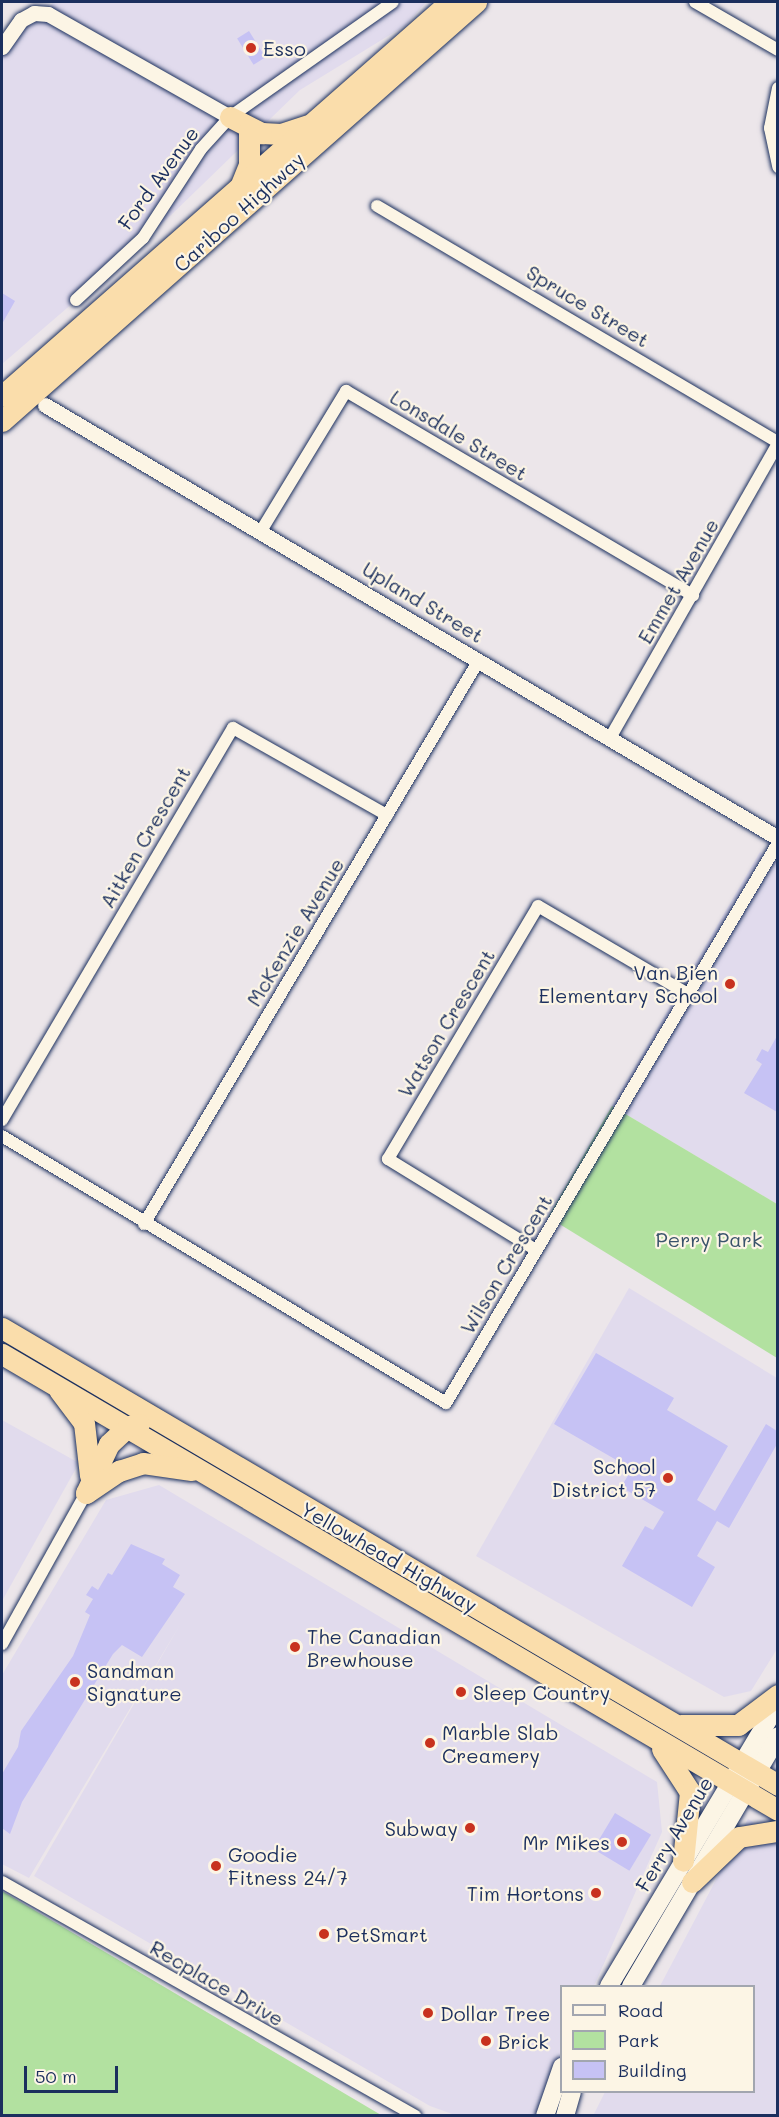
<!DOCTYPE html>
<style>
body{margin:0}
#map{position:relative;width:779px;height:2117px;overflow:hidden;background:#ece6ea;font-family:Mali,sans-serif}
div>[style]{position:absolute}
.built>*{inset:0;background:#e1dbed}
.green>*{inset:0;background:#b2e1a0}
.building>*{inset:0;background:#c6c2f4;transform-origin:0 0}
.roads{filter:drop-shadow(0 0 2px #1b2f5e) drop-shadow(0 0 2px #1b2f5e)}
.minor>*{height:12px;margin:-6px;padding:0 6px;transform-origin:6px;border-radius:6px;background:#fcf5e5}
.tertiary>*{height:15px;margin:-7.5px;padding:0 7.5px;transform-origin:7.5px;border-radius:7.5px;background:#fcf5e5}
.secondary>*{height:18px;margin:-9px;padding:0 9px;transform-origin:9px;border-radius:9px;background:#fcf5e5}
.trunk>*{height:21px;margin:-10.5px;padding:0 10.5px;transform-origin:10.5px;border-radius:10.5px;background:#faddab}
.dots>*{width:16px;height:16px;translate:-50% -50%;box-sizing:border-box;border:3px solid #fcf5e5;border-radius:50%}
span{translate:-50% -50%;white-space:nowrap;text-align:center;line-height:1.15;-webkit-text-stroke:4.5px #fcf5e5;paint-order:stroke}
.poi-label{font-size:20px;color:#1b2f5e}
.left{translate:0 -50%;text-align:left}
.right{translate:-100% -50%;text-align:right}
.street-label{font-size:20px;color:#1b2f5e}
.park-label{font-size:20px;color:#39536b}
.frame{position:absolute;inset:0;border:3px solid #1b2f5e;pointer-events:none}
.legend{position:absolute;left:560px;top:1985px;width:195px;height:108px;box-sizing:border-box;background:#fcf5e5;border:2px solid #a2a6af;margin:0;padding:8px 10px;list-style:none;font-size:18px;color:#1b2f5e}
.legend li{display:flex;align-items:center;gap:12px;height:30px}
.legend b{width:30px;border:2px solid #a2a6af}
.scale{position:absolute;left:24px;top:2066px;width:94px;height:27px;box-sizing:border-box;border:3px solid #1b2f5e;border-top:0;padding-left:8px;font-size:18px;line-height:21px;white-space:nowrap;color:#1b2f5e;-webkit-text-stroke:4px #fcf5e5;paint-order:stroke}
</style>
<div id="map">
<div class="built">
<i style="clip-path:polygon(53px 2px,426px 2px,406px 25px,300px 90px,138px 247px,2px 364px,2px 35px,49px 9px)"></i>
<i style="clip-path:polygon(760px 852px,777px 862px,777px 1204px,612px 1106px)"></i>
<i style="clip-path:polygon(629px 1288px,777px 1378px,777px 1649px,751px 1691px,724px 1697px,476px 1556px)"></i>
<i style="clip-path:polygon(2px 1420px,79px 1463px,2px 1601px)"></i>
<i style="clip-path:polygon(159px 1485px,657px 1782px,662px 1832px,594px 1986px,562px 1986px,561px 2060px,537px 2116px,455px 2115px,430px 2106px,34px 1876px,181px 1623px,29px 1878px,2px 1864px,2px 1675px,106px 1500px)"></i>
<i style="clip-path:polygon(748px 1819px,777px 1837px,777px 2115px,593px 2116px,605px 2092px,754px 2092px,754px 1986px,660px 1986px)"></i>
</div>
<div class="green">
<i style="clip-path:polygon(612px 1106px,777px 1204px,777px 1358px,548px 1217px)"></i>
<i style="clip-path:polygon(2px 1891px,381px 2115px,2px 2115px)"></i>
</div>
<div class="building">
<i style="left:249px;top:31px;width:31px;height:14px;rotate:58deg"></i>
<i style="clip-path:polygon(2px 293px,15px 301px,2px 324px)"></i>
<i style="clip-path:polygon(777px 1036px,777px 1112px,744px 1093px,762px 1064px,756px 1060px,762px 1049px,768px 1052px)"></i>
<i style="clip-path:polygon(596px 1353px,674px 1398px,667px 1410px,728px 1446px,697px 1500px,715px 1511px,766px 1424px,777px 1431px,777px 1444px,729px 1528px,717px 1521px,697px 1556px,715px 1567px,692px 1607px,622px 1566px,645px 1526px,653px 1530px,664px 1512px,621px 1487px,632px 1469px,554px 1424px)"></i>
<i style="clip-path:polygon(131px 1544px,165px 1559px,162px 1564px,180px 1575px,173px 1587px,185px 1594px,142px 1657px,122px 1645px,113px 1654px,22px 1802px,10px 1834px,2px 1828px,2px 1774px,18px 1747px,21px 1731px,73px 1656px,90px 1615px,85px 1612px,93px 1599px,86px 1595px,92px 1586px,98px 1590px,108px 1573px,112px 1575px)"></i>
<i style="left:615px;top:1813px;width:42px;height:42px;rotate:31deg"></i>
</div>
<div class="roads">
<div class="minor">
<i style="left:695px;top:2px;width:96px;rotate:30deg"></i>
<i style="left:778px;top:88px;width:41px;rotate:101.3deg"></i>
<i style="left:770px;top:128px;width:40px;rotate:78deg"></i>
<i style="left:377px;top:206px;width:465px;rotate:30.5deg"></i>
<i style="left:76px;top:300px;width:91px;rotate:-42.8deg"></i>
<i style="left:143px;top:238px;width:106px;rotate:-56.9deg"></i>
<i style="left:201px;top:149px;width:43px;rotate:-47.8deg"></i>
<i style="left:230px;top:117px;width:199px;rotate:-35.2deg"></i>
<i style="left:261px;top:531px;width:164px;rotate:-58.7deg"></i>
<i style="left:346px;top:391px;width:403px;rotate:30.5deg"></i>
<i style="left:610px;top:738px;width:339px;rotate:-60.3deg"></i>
<i style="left:2px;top:1120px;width:455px;rotate:-59.5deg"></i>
<i style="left:233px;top:728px;width:177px;rotate:29.5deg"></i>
<i style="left:2px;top:1136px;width:518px;rotate:31.02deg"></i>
<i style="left:446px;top:1403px;width:651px;rotate:-59.34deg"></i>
<i style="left:144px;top:1224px;width:656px;rotate:-59.29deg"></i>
<i style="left:536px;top:1250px;width:174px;rotate:-148.4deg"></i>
<i style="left:388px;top:1159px;width:294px;rotate:-59.3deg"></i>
<i style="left:538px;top:906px;width:174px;rotate:30.4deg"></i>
<i style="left:2px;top:1644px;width:173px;rotate:-60.9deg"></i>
<i style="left:2px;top:1882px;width:475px;rotate:29.5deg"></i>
</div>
<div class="tertiary">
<i style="left:2px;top:47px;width:33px;rotate:-55deg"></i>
<i style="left:21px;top:20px;width:15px;rotate:-28deg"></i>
<i style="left:34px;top:13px;width:14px;rotate:4deg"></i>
<i style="left:48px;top:14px;width:209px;rotate:29.5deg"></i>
<i style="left:45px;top:405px;width:851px;rotate:30.57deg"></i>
</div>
<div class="secondary">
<i style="left:609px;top:1986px;width:329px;rotate:-59.1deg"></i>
<i style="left:631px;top:1986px;width:290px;rotate:-59.5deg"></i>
<i style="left:545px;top:2116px;width:52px;rotate:-70.9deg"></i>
<i style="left:565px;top:2116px;width:25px;rotate:-74deg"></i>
</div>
<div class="trunk">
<i style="left:230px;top:117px;width:36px;rotate:27deg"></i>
<i style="left:262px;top:133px;width:19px;rotate:3deg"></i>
<i style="left:281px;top:134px;width:28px;rotate:-18deg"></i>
<i style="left:240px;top:187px;width:24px;rotate:-68deg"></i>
<i style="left:249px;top:165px;width:35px;rotate:-90deg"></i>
<i style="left:2px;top:396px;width:597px;rotate:-41.33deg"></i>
<i style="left:2px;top:421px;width:633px;rotate:-41.48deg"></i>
<i style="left:2px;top:1328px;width:901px;rotate:30.49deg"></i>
<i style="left:2px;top:1354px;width:900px;rotate:30.44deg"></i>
<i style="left:59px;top:1390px;width:41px;rotate:52.9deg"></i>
<i style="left:84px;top:1423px;width:53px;rotate:83.5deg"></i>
<i style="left:86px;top:1493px;width:54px;rotate:-64.9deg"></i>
<i style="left:109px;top:1444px;width:26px;rotate:-43deg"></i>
<i style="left:128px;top:1426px;width:11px;rotate:-10deg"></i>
<i style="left:86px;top:1493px;width:40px;rotate:-34deg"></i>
<i style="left:119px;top:1471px;width:25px;rotate:-18deg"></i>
<i style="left:143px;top:1463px;width:49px;rotate:8.3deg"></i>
<i style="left:681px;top:1725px;width:57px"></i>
<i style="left:738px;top:1725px;width:50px;rotate:-36.9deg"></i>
<i style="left:662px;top:1749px;width:51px;rotate:56.9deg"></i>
<i style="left:690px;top:1792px;width:69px;rotate:95.8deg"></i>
<i style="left:692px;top:1882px;width:65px;rotate:-43.8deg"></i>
<i style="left:739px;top:1837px;width:39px;rotate:-9deg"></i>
</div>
</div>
<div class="dots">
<i style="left:251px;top:48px;background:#c8321e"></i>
<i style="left:730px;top:984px;background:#c8321e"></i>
<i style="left:668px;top:1478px;background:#c8321e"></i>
<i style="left:295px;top:1647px;background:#c8321e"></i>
<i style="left:75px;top:1682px;background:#c8321e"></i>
<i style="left:461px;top:1692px;background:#c8321e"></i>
<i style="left:430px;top:1743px;background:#c8321e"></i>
<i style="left:470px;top:1828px;background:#c8321e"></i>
<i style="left:622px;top:1842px;background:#c8321e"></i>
<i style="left:216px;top:1866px;background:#c8321e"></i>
<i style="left:596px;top:1893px;background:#c8321e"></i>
<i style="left:324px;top:1934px;background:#c8321e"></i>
<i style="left:428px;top:2013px;background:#c8321e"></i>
<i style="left:486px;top:2041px;background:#c8321e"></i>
</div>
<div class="poi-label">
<span class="left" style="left:263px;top:48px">Esso</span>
<span class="right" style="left:718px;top:984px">Van Bien<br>Elementary School</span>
<span class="right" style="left:656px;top:1478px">School<br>District 57</span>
<span class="left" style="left:307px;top:1648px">The Canadian<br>Brewhouse</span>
<span class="left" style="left:87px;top:1682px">Sandman<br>Signature</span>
<span class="left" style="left:473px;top:1692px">Sleep Country</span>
<span class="left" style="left:442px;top:1744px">Marble Slab<br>Creamery</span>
<span class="right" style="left:458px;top:1828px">Subway</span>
<span class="right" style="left:610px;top:1842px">Mr Mikes</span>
<span class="left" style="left:228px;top:1866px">Goodie<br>Fitness 24/7</span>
<span class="right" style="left:584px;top:1893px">Tim Hortons</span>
<span class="left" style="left:336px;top:1934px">PetSmart</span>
<span class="left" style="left:440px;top:2013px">Dollar Tree</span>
<span class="left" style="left:498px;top:2041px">Brick</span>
</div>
<div class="street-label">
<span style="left:158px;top:178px;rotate:-54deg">Ford Avenue</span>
<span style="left:239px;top:212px;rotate:-42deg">Cariboo Highway</span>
<span style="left:588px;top:306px;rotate:31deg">Spruce Street</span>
<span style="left:459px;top:435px;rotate:31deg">Lonsdale Street</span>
<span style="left:678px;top:581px;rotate:-60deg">Emmet Avenue</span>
<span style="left:423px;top:602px;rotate:31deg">Upland Street</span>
<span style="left:145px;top:837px;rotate:-60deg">Aitken Crescent</span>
<span style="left:295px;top:932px;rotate:-59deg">McKenzie Avenue</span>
<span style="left:446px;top:1023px;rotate:-59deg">Watson Crescent</span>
<span style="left:506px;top:1264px;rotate:-59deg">Wilson Crescent</span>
<span style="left:389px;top:1557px;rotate:30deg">Yellowhead Highway</span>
<span style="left:674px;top:1834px;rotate:-59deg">Ferry Avenue</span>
<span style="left:217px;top:1983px;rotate:30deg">Recplace Drive</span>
</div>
<div class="park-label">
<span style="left:709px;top:1239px">Perry Park</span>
</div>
<div class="frame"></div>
<ul class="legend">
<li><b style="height:8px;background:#fcf5e5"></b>Road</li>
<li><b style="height:16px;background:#b2e1a0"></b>Park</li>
<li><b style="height:16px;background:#c6c2f4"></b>Building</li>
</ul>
<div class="scale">50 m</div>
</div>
